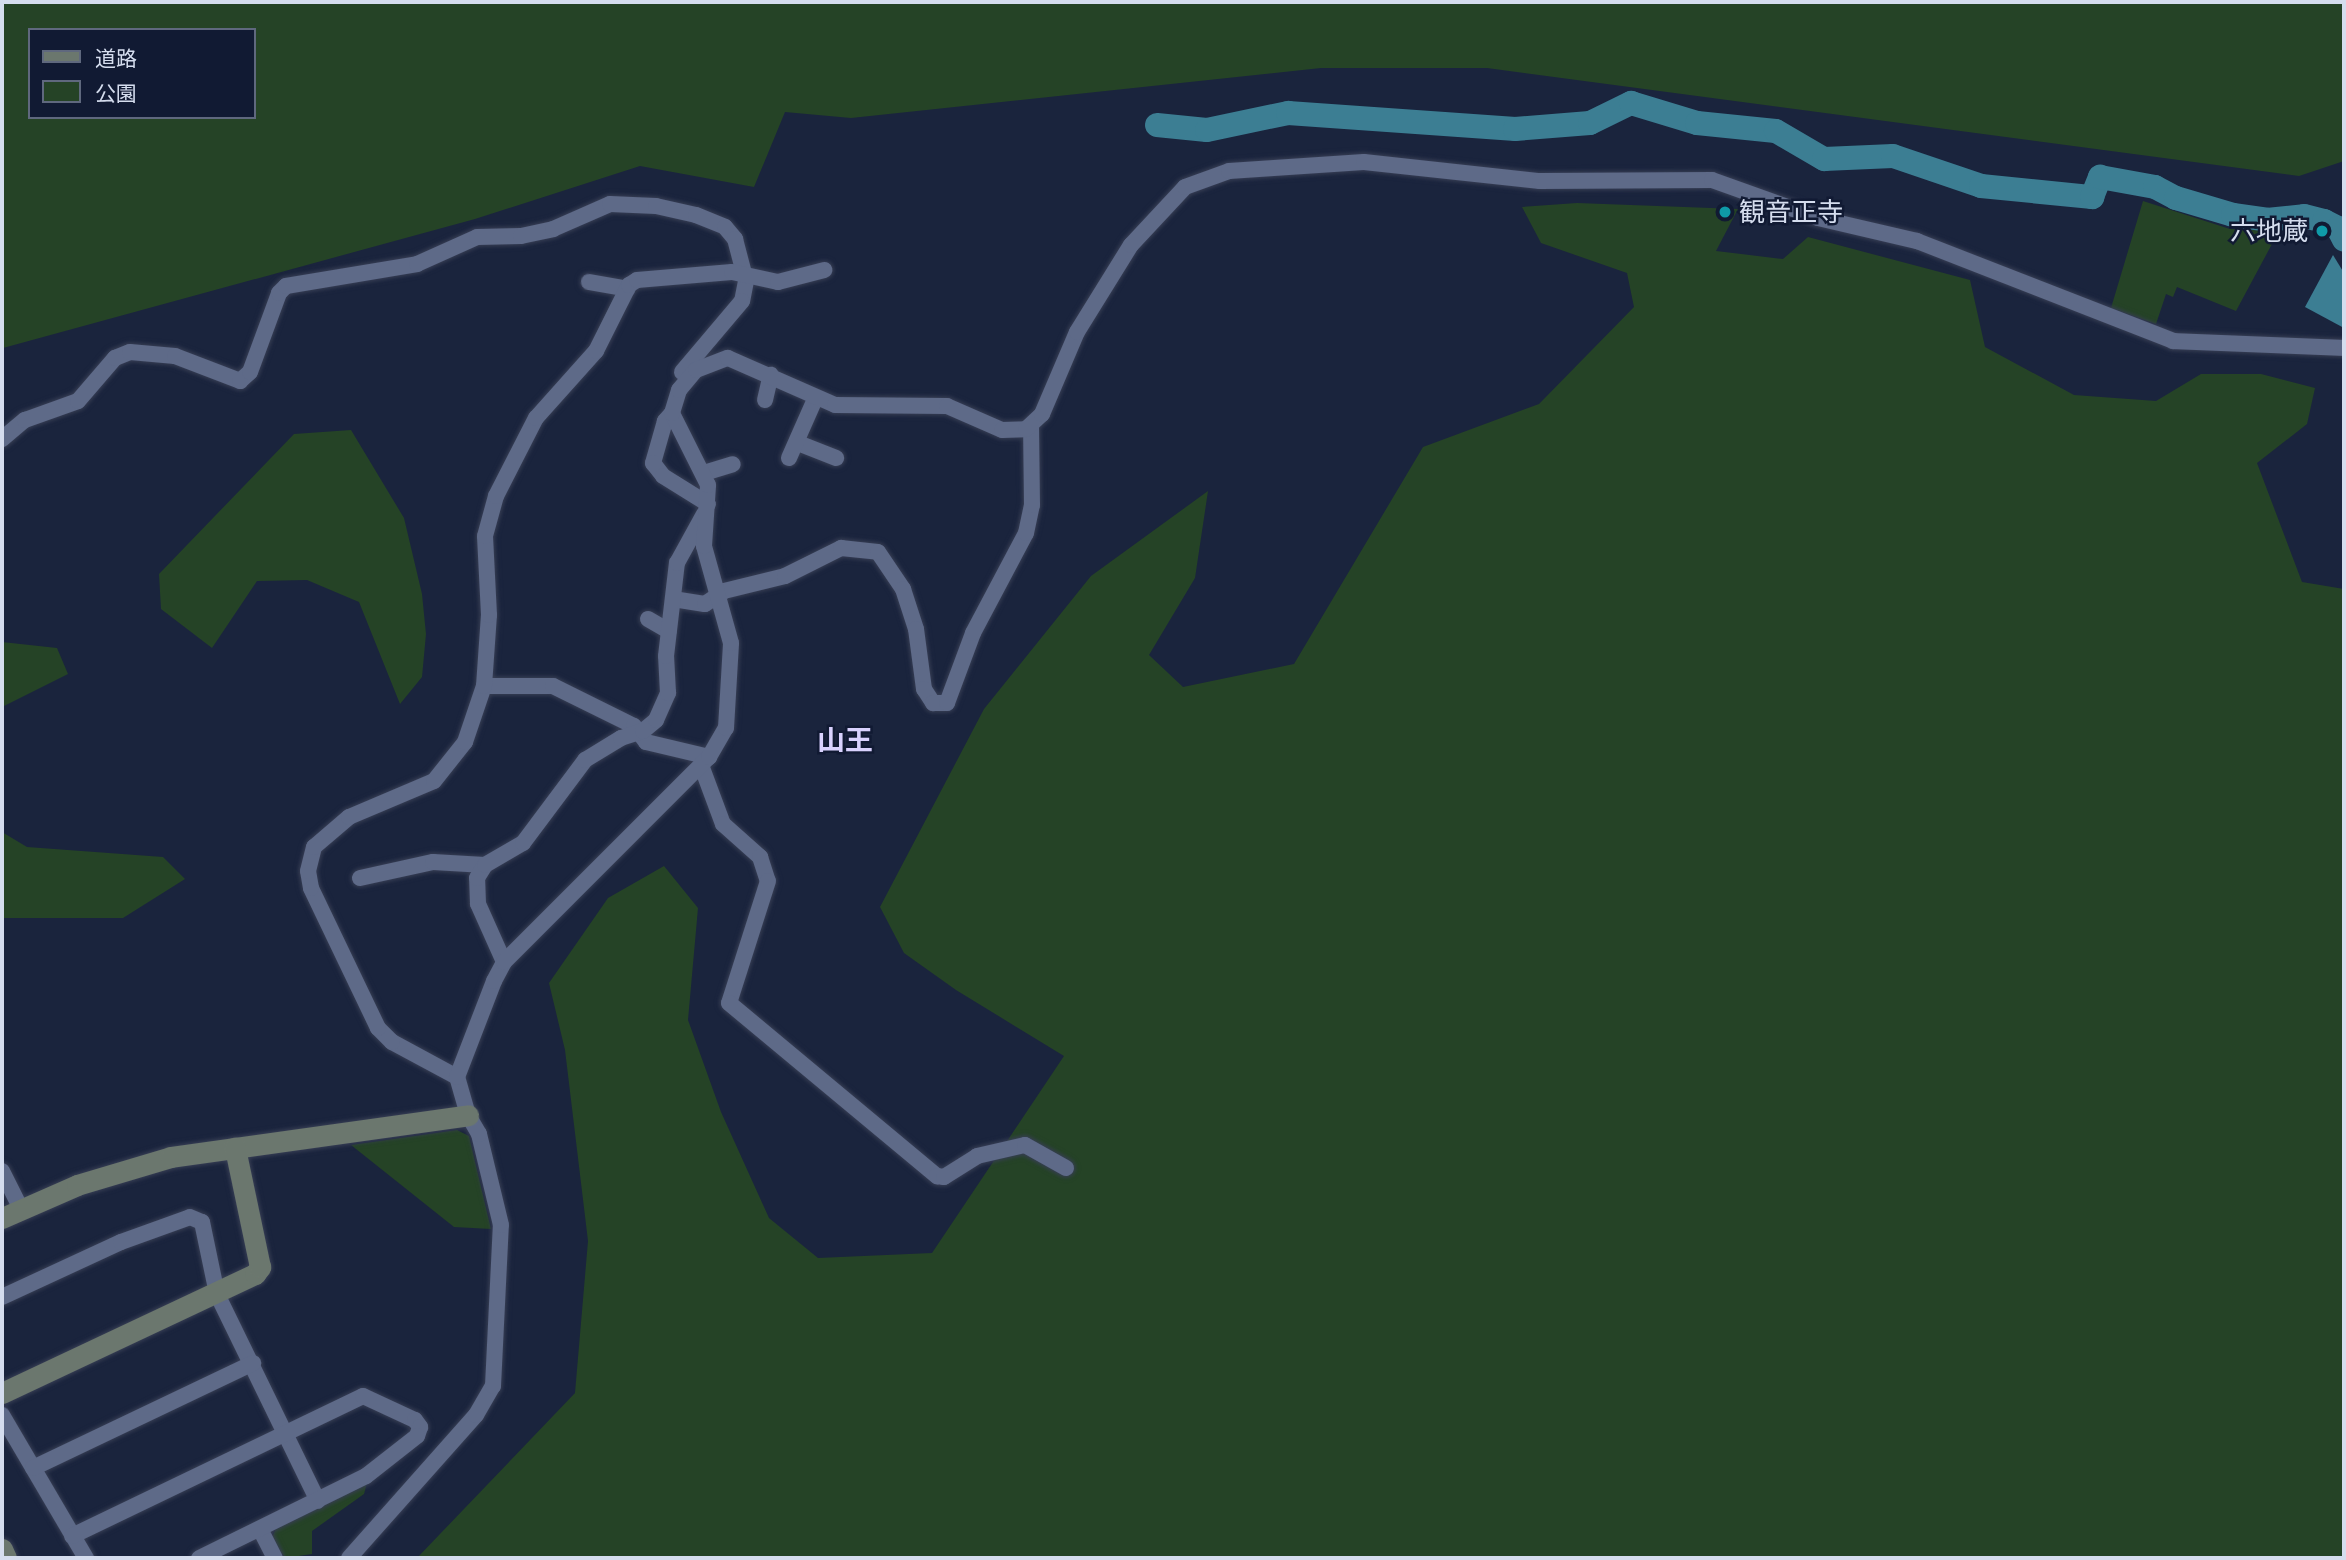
<!DOCTYPE html>
<meta charset="utf-8">
<style>
body{margin:0}
#map{position:relative;width:2346px;height:1560px;overflow:hidden;background:#1a243d;font-family:Mulish,"Noto Sans JP",sans-serif}
div>[style]{position:absolute}
.green>*{inset:0;background:#254326}
.water>*{inset:0;background:#3c7e93}
.river>*{height:24px;margin:-12px;padding:0 12px;transform-origin:12px;border-radius:12px;background:#3c7e93}
.roads{filter:drop-shadow(0 0 2px #373e54) drop-shadow(0 0 2px #373e54)}
.street>*{height:16px;margin:-8px;padding:0 8px;transform-origin:8px;border-radius:8px;background:#5e6a88}
.secondary>*{height:21px;margin:-10.5px;padding:0 10.5px;transform-origin:10.5px;border-radius:10.5px;background:#6b776e}
.dots>*{width:19px;height:19px;translate:-50% -50%;box-sizing:border-box;border:4px solid #111a33;border-radius:50%}
span{translate:-50% -50%;white-space:nowrap;text-align:center;line-height:1.15;-webkit-text-stroke:5px #111a33;paint-order:stroke}
.poi-label{font-size:26px;color:#d5ddee}
.left{translate:0 -50%;text-align:left}
.right{translate:-100% -50%;text-align:right}
.neighbourhood-label{font-size:28px;color:#d9d2fe;font-weight:700}
.frame{position:absolute;inset:0;border:4px solid #d5ddee;pointer-events:none}
.legend{position:absolute;left:28px;top:28px;width:228px;height:91px;box-sizing:border-box;background:#111a33;border:2px solid #5f687e;margin:0;padding:9px 12px;list-style:none;font-size:21px;color:#d5ddee}
.legend li{display:flex;align-items:center;gap:14px;height:35px}
.legend b{width:35px;border:2px solid #5f687e}
</style>
<div id="map">
<div class="green">
<i style="clip-path:polygon(evenodd,2px 2px,2344px 2px,2344px 161px,2299px 176px,1487px 68px,1321px 68px,851px 118px,785px 112px,754px 187px,640px 166px,475px 219px,3px 348px,2px 2px,30px 30px,254px 30px,254px 117px,30px 117px,30px 30px)"></i>
<i style="clip-path:polygon(2143px 201px,2230px 229px,2272px 231px,2272px 244px,2236px 311px,2177px 287px,2173px 297px,2166px 294px,2156px 324px,2111px 308px)"></i>
<i style="clip-path:polygon(1577px 203px,1738px 209px,1716px 251px,1783px 259px,1808px 237px,1970px 280px,1985px 347px,2074px 395px,2156px 401px,2201px 374px,2261px 374px,2315px 388px,2307px 424px,2257px 463px,2302px 582px,2344px 589px,2344px 1558px,417px 1558px,575px 1393px,588px 1241px,565px 1050px,549px 983px,608px 898px,664px 866px,698px 908px,688px 1020px,721px 1112px,769px 1218px,818px 1258px,932px 1253px,1064px 1056px,956px 990px,904px 953px,880px 907px,984px 709px,1091px 576px,1208px 491px,1195px 578px,1149px 655px,1183px 687px,1294px 664px,1423px 447px,1539px 404px,1634px 307px,1627px 273px,1541px 243px,1522px 207px)"></i>
<i style="clip-path:polygon(351px 430px,404px 518px,422px 594px,426px 634px,422px 677px,400px 704px,359px 602px,307px 580px,257px 581px,212px 648px,161px 609px,159px 574px,294px 434px)"></i>
<i style="clip-path:polygon(2px 642px,57px 648px,68px 674px,2px 707px)"></i>
<i style="clip-path:polygon(2px 832px,27px 847px,163px 857px,185px 879px,123px 918px,2px 918px)"></i>
<i style="clip-path:polygon(457px 1130px,469px 1136px,491px 1229px,454px 1227px,351px 1145px)"></i>
<i style="clip-path:polygon(367px 1483px,364px 1494px,312px 1531px,312px 1554px,285px 1558px,272px 1538px,276px 1528px)"></i>
</div>
<div class="water">
<i style="clip-path:polygon(2333px 255px,2344px 273px,2344px 328px,2305px 307px)"></i>
</div>
<div class="river">
<i style="left:1157px;top:125px;width:50px;rotate:5.7deg"></i>
<i style="left:1207px;top:130px;width:83px;rotate:-11.9deg"></i>
<i style="left:1288px;top:113px;width:228px;rotate:4deg"></i>
<i style="left:1515px;top:129px;width:75px;rotate:-4.6deg"></i>
<i style="left:1590px;top:123px;width:46px;rotate:-26deg"></i>
<i style="left:1631px;top:103px;width:69px;rotate:16.9deg"></i>
<i style="left:1697px;top:123px;width:79px;rotate:5.8deg"></i>
<i style="left:1776px;top:131px;width:56px;rotate:30.3deg"></i>
<i style="left:1824px;top:159px;width:69px;rotate:-2.5deg"></i>
<i style="left:1893px;top:156px;width:93px;rotate:18.8deg"></i>
<i style="left:1981px;top:186px;width:112px;rotate:5.7deg"></i>
<i style="left:2092px;top:197px;width:22px;rotate:-68deg"></i>
<i style="left:2100px;top:177px;width:56px;rotate:10.3deg"></i>
<i style="left:2155px;top:187px;width:24px;rotate:28deg"></i>
<i style="left:2176px;top:198px;width:59px;rotate:16.6deg"></i>
<i style="left:2233px;top:215px;width:34px;rotate:8deg"></i>
<i style="left:2267px;top:220px;width:37px;rotate:-6deg"></i>
<i style="left:2304px;top:216px;width:21px;rotate:14deg"></i>
<i style="left:2324px;top:221px;width:16px;rotate:27deg"></i>
<i style="left:2338px;top:228px;width:13px;rotate:63deg"></i>
</div>
<div class="roads">
<div class="street">
<i style="left:589px;top:282px;width:39px;rotate:10deg"></i>
<i style="left:765px;top:400px;width:26px;rotate:-77deg"></i>
<i style="left:672px;top:413px;width:11px;rotate:131deg"></i>
<i style="left:665px;top:421px;width:44px;rotate:105.9deg"></i>
<i style="left:653px;top:463px;width:16px;rotate:52deg"></i>
<i style="left:663px;top:476px;width:53px;rotate:31.9deg"></i>
<i style="left:2px;top:439px;width:30px;rotate:-40deg"></i>
<i style="left:25px;top:420px;width:56px;rotate:-19.7deg"></i>
<i style="left:78px;top:401px;width:57px;rotate:-49.3deg"></i>
<i style="left:115px;top:358px;width:16px;rotate:-22deg"></i>
<i style="left:130px;top:352px;width:45px;rotate:5.1deg"></i>
<i style="left:175px;top:356px;width:70px;rotate:21deg"></i>
<i style="left:240px;top:381px;width:13px;rotate:-42deg"></i>
<i style="left:250px;top:372px;width:84px;rotate:-69.8deg"></i>
<i style="left:279px;top:293px;width:10px;rotate:-45deg"></i>
<i style="left:286px;top:286px;width:133px;rotate:-9.5deg"></i>
<i style="left:417px;top:264px;width:66px;rotate:-24.2deg"></i>
<i style="left:477px;top:237px;width:44px;rotate:-1.3deg"></i>
<i style="left:521px;top:236px;width:33px;rotate:-12deg"></i>
<i style="left:553px;top:229px;width:62px;rotate:-23.7deg"></i>
<i style="left:610px;top:204px;width:46px;rotate:2.5deg"></i>
<i style="left:656px;top:206px;width:41px;rotate:12.7deg"></i>
<i style="left:696px;top:215px;width:31px;rotate:22deg"></i>
<i style="left:725px;top:227px;width:16px;rotate:50deg"></i>
<i style="left:735px;top:239px;width:43px;rotate:75.3deg"></i>
<i style="left:746px;top:281px;width:20px;rotate:101deg"></i>
<i style="left:742px;top:301px;width:93px;rotate:130.2deg"></i>
<i style="left:798px;top:443px;width:41px;rotate:21.5deg"></i>
<i style="left:789px;top:458px;width:64px;rotate:-66.2deg"></i>
<i style="left:704px;top:473px;width:30px;rotate:-17deg"></i>
<i style="left:673px;top:599px;width:32px;rotate:9deg"></i>
<i style="left:705px;top:604px;width:23px;rotate:-34deg"></i>
<i style="left:724px;top:591px;width:63px;rotate:-13.8deg"></i>
<i style="left:785px;top:576px;width:63px;rotate:-26.6deg"></i>
<i style="left:841px;top:548px;width:37px;rotate:6deg"></i>
<i style="left:878px;top:552px;width:45px;rotate:56deg"></i>
<i style="left:903px;top:589px;width:42px;rotate:72deg"></i>
<i style="left:916px;top:629px;width:61px;rotate:82.4deg"></i>
<i style="left:924px;top:689px;width:17px;rotate:57deg"></i>
<i style="left:933px;top:703px;width:14px"></i>
<i style="left:947px;top:703px;width:75px;rotate:-69.6deg"></i>
<i style="left:973px;top:633px;width:113px;rotate:-62.1deg"></i>
<i style="left:1026px;top:533px;width:29px;rotate:-78deg"></i>
<i style="left:1032px;top:505px;width:79px;rotate:-90.7deg"></i>
<i style="left:648px;top:619px;width:24px;rotate:30deg"></i>
<i style="left:484px;top:686px;width:69px"></i>
<i style="left:553px;top:686px;width:90px;rotate:26.3deg"></i>
<i style="left:634px;top:726px;width:20px;rotate:53deg"></i>
<i style="left:646px;top:742px;width:65px;rotate:13.4deg"></i>
<i style="left:701px;top:765px;width:63px;rotate:69.6deg"></i>
<i style="left:723px;top:824px;width:50px;rotate:41.7deg"></i>
<i style="left:760px;top:857px;width:25px;rotate:72deg"></i>
<i style="left:768px;top:881px;width:128px;rotate:107.7deg"></i>
<i style="left:729px;top:1003px;width:271px;rotate:39.8deg"></i>
<i style="left:937px;top:1176px;width:7px;rotate:8deg"></i>
<i style="left:944px;top:1177px;width:39px;rotate:-32deg"></i>
<i style="left:977px;top:1156px;width:49px;rotate:-12.9deg"></i>
<i style="left:1025px;top:1145px;width:47px;rotate:29.3deg"></i>
<i style="left:360px;top:878px;width:75px;rotate:-12.4deg"></i>
<i style="left:433px;top:862px;width:52px;rotate:3.3deg"></i>
<i style="left:504px;top:962px;width:64px;rotate:-114.1deg"></i>
<i style="left:478px;top:904px;width:26px;rotate:-92deg"></i>
<i style="left:477px;top:878px;width:15px;rotate:-58deg"></i>
<i style="left:485px;top:865px;width:44px;rotate:-30.1deg"></i>
<i style="left:523px;top:843px;width:104px;rotate:-53.2deg"></i>
<i style="left:585px;top:760px;width:42px;rotate:-31.4deg"></i>
<i style="left:621px;top:738px;width:23px;rotate:-18deg"></i>
<i style="left:643px;top:731px;width:17px;rotate:-40deg"></i>
<i style="left:656px;top:720px;width:30px;rotate:-66deg"></i>
<i style="left:668px;top:693px;width:37px;rotate:-93deg"></i>
<i style="left:666px;top:656px;width:94px;rotate:-83.3deg"></i>
<i style="left:677px;top:563px;width:56px;rotate:-61.1deg"></i>
<i style="left:457px;top:1077px;width:74px;rotate:-151.7deg"></i>
<i style="left:392px;top:1042px;width:20px;rotate:-135deg"></i>
<i style="left:378px;top:1028px;width:155px;rotate:-115.6deg"></i>
<i style="left:311px;top:888px;width:17px;rotate:-100deg"></i>
<i style="left:308px;top:871px;width:25px;rotate:-76deg"></i>
<i style="left:314px;top:847px;width:46px;rotate:-40.6deg"></i>
<i style="left:349px;top:817px;width:92px;rotate:-23deg"></i>
<i style="left:434px;top:781px;width:50px;rotate:-51.5deg"></i>
<i style="left:465px;top:742px;width:59px;rotate:-71.3deg"></i>
<i style="left:484px;top:686px;width:71px;rotate:-86deg"></i>
<i style="left:489px;top:615px;width:79px;rotate:-92.9deg"></i>
<i style="left:485px;top:536px;width:41px;rotate:-74.6deg"></i>
<i style="left:496px;top:496px;width:88px;rotate:-62.9deg"></i>
<i style="left:536px;top:418px;width:90px;rotate:-48.2deg"></i>
<i style="left:596px;top:351px;width:74px;rotate:-63.4deg"></i>
<i style="left:629px;top:285px;width:9px;rotate:-32deg"></i>
<i style="left:637px;top:280px;width:95px;rotate:-4.8deg"></i>
<i style="left:732px;top:272px;width:47px;rotate:12.3deg"></i>
<i style="left:778px;top:282px;width:48px;rotate:-14.6deg"></i>
<i style="left:2px;top:1171px;width:42px;rotate:63.4deg"></i>
<i style="left:2px;top:1297px;width:131px;rotate:-24.8deg"></i>
<i style="left:121px;top:1242px;width:73px;rotate:-19.9deg"></i>
<i style="left:190px;top:1217px;width:13px;rotate:23deg"></i>
<i style="left:202px;top:1222px;width:74px;rotate:78.2deg"></i>
<i style="left:217px;top:1294px;width:230px;rotate:64deg"></i>
<i style="left:2px;top:1415px;width:166px;rotate:59.6deg"></i>
<i style="left:33px;top:1468px;width:244px;rotate:-25.5deg"></i>
<i style="left:260px;top:1529px;width:33px;rotate:63deg"></i>
<i style="left:72px;top:1536px;width:323px;rotate:-25.7deg"></i>
<i style="left:363px;top:1396px;width:57px;rotate:24.8deg"></i>
<i style="left:415px;top:1420px;width:9px;rotate:54deg"></i>
<i style="left:420px;top:1427px;width:9px;rotate:108deg"></i>
<i style="left:417px;top:1436px;width:65px;rotate:141.9deg"></i>
<i style="left:366px;top:1476px;width:186px;rotate:153.8deg"></i>
<i style="left:349px;top:1558px;width:191px;rotate:-48.4deg"></i>
<i style="left:476px;top:1415px;width:34px;rotate:-60deg"></i>
<i style="left:493px;top:1386px;width:161px;rotate:-87.2deg"></i>
<i style="left:501px;top:1225px;width:94px;rotate:-103.6deg"></i>
<i style="left:479px;top:1134px;width:22px;rotate:-120deg"></i>
<i style="left:468px;top:1115px;width:40px;rotate:-106deg"></i>
<i style="left:457px;top:1077px;width:103px;rotate:-68.9deg"></i>
<i style="left:494px;top:981px;width:21px;rotate:-62deg"></i>
<i style="left:504px;top:962px;width:290px;rotate:-45deg"></i>
<i style="left:709px;top:757px;width:34px;rotate:-60deg"></i>
<i style="left:726px;top:728px;width:85px;rotate:-86.6deg"></i>
<i style="left:731px;top:643px;width:101px;rotate:-105.6deg"></i>
<i style="left:704px;top:546px;width:61px;rotate:-86.2deg"></i>
<i style="left:708px;top:485px;width:80px;rotate:-116.6deg"></i>
<i style="left:672px;top:413px;width:24px;rotate:-73deg"></i>
<i style="left:679px;top:390px;width:26px;rotate:-50deg"></i>
<i style="left:696px;top:370px;width:34px;rotate:-21deg"></i>
<i style="left:728px;top:358px;width:117px;rotate:23.7deg"></i>
<i style="left:835px;top:405px;width:112px;rotate:0.5deg"></i>
<i style="left:947px;top:406px;width:60px;rotate:23.6deg"></i>
<i style="left:1002px;top:430px;width:24px;rotate:-2deg"></i>
<i style="left:1026px;top:429px;width:22px;rotate:-43deg"></i>
<i style="left:1042px;top:414px;width:89px;rotate:-66.9deg"></i>
<i style="left:1077px;top:332px;width:102px;rotate:-58.2deg"></i>
<i style="left:1131px;top:245px;width:79px;rotate:-47deg"></i>
<i style="left:1185px;top:187px;width:47px;rotate:-20deg"></i>
<i style="left:1229px;top:171px;width:135px;rotate:-3.8deg"></i>
<i style="left:1364px;top:162px;width:177px;rotate:6.2deg"></i>
<i style="left:1540px;top:181px;width:172px;rotate:-0.3deg"></i>
<i style="left:1712px;top:180px;width:113px;rotate:19.7deg"></i>
<i style="left:1818px;top:218px;width:102px;rotate:13.1deg"></i>
<i style="left:1917px;top:241px;width:275px;rotate:21.3deg"></i>
<i style="left:2173px;top:341px;width:171px;rotate:2.3deg"></i>
</div>
<div class="secondary">
<i style="left:2px;top:1218px;width:82px;rotate:-23.7deg"></i>
<i style="left:77px;top:1185px;width:98px;rotate:-16.6deg"></i>
<i style="left:171px;top:1157px;width:300px;rotate:-8deg"></i>
<i style="left:2px;top:1393px;width:280px;rotate:-25.2deg"></i>
<i style="left:255px;top:1274px;width:9px;rotate:-54deg"></i>
<i style="left:260px;top:1267px;width:122px;rotate:-101.9deg"></i>
<i style="left:2px;top:1549px;width:10px;rotate:66deg"></i>
</div>
</div>
<div class="dots">
<i style="left:1725px;top:212px;background:#0f9aa8"></i>
<i style="left:2322px;top:231px;background:#0f9aa8"></i>
</div>
<div class="poi-label">
<span class="left" style="left:1739px;top:212px">観音正寺</span>
<span class="right" style="left:2308px;top:231px">六地蔵</span>
</div>
<div class="neighbourhood-label">
<span style="left:845px;top:740px">山王</span>
</div>
<div class="frame"></div>
<ul class="legend">
<li><b style="height:9px;background:#6b776e"></b>道路</li>
<li><b style="height:19px;background:#254326"></b>公園</li>
</ul>
</div>
